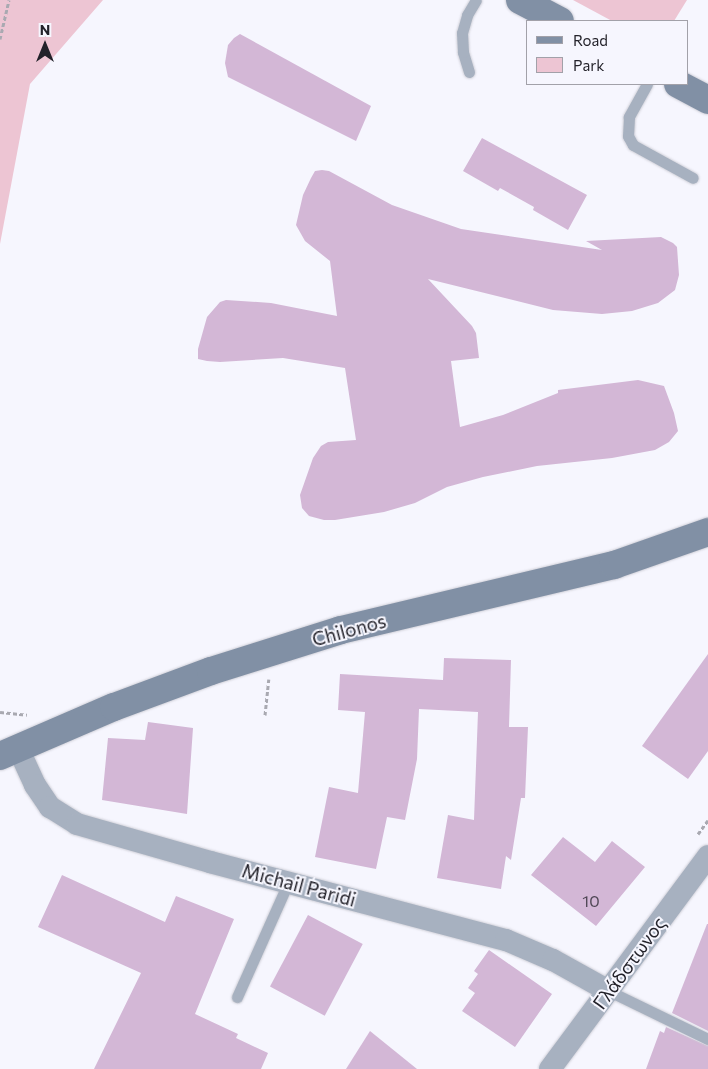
<!DOCTYPE html>
<meta charset="utf-8">
<style>
body{margin:0}
#map{position:relative;width:708px;height:1069px;overflow:hidden;background:#f6f6fe;font-family:Commissioner,sans-serif}
div>[style]{position:absolute}
.green>*{inset:0;background:#edc5d3}
.building>*{inset:0;background:#d3b7d6;transform-origin:0 0}
.path>*{height:3px;margin-top:-1.5px;transform-origin:0;background:repeating-linear-gradient(90deg,#a9a9b1 0 4px,transparent 0 6.5px)}
.roads{filter:drop-shadow(0 0 1px #d0d0d8) drop-shadow(0 0 1px #d0d0d8)}
.service>*{height:11px;margin:-5.5px;padding:0 5.5px;transform-origin:5.5px;border-radius:5.5px;background:#a7b1c0}
.minor>*{height:22px;margin:-11px;padding:0 11px;transform-origin:11px;border-radius:11px;background:#a7b1c0}
.secondary>*{height:28px;margin:-14px;padding:0 14px;transform-origin:14px;border-radius:14px;background:#8190a5}
span{translate:-50% -50%;white-space:nowrap;text-align:center;line-height:1.15;-webkit-text-stroke:4px #f6f6fe;paint-order:stroke}
.number-label{font-size:16px;color:#4f4755}
.number-label span{-webkit-text-stroke-width:0}
.street-label{font-size:19px;color:#23222a}
.legend{position:absolute;left:526px;top:20px;width:162px;height:65px;box-sizing:border-box;background:#f6f6fe;border:1px solid #a2a1a9;margin:0;padding:6px 9px;list-style:none;font-size:15px;color:#23222a}
.legend li{display:flex;align-items:center;gap:10px;height:25px}
.legend b{width:25px;border:1px solid #a2a1a9}
.north{position:absolute;left:20px;top:20px;width:50px;height:50px;-webkit-text-stroke:4px #f6f6fe;paint-order:stroke;rotate:0deg;font-size:14px;font-weight:700;line-height:20px;text-align:center;color:#23222a}
.north::after{content:'';display:block;margin:auto;width:18px;height:22px;background:#23222a;clip-path:polygon(50% 0,100% 100%,50% 72%,0 100%)}
</style>
<div id="map">
<div class="green">
<i style="clip-path:polygon(0 0,103px 0,30px 84px,0 244px)"></i>
<i style="clip-path:polygon(573px 0,687px 0,674px 21px,612px 21px)"></i>
</div>
<div class="building">
<i style="clip-path:polygon(240px 34px,371px 106px,356px 141px,228px 77px,225px 63px,228px 45px,234px 38px)"></i>
<i style="clip-path:polygon(482px 138px,587px 195px,568px 230px,533px 210px,534px 207px,500px 188px,498px 191px,463px 171px)"></i>
<i style="clip-path:polygon(322px 170px,329px 171px,392px 205px,461px 229px,602px 250px,586px 241px,661px 237px,673px 243px,677px 247px,679px 275px,675px 290px,658px 303px,632px 311px,602px 314px,553px 310px,428px 279px,472px 326px,476px 333px,479px 358px,451px 361px,460px 427px,503px 415px,558px 393px,558px 390px,638px 380px,664px 386px,674px 413px,678px 431px,669px 442px,655px 450px,612px 458px,537px 466px,483px 477px,447px 487px,415px 503px,384px 512px,335px 520px,324px 520px,309px 516px,302px 508px,300px 495px,313px 458px,321px 446px,328px 442px,356px 440px,345px 368px,283px 358px,220px 362px,207px 361px,198px 359px,198px 349px,207px 317px,220px 302px,226px 300px,271px 303px,337px 316px,330px 261px,305px 241px,296px 225px,303px 195px,311px 178px,315px 171px)"></i>
<i style="clip-path:polygon(708px 654px,708px 751px,688px 779px,642px 746px)"></i>
<i style="clip-path:polygon(444px 658px,511px 660px,509px 727px,528px 727px,525px 798px,521px 798px,511px 860px,506px 856px,501px 889px,437px 878px,448px 815px,474px 820px,478px 712px,419px 709px,417px 759px,405px 820px,387px 817px,376px 869px,315px 857px,329px 787px,358px 793px,365px 712px,338px 710px,340px 674px,443px 680px)"></i>
<i style="clip-path:polygon(148px 722px,193px 728px,187px 814px,102px 800px,108px 738px,145px 740px)"></i>
<i style="clip-path:polygon(563px 837px,595px 862px,612px 841px,645px 867px,596px 926px,531px 875px)"></i>
<i style="clip-path:polygon(62px 875px,165px 922px,176px 896px,234px 919px,195px 1014px,238px 1034px,236px 1038px,268px 1053px,261px 1069px,94px 1069px,141px 973px,38px 927px)"></i>
<i style="left:308px;top:915px;width:62px;height:81px;rotate:28deg"></i>
<i style="clip-path:polygon(707px 924px,708px 924px,708px 1031px,672px 1013px)"></i>
<i style="clip-path:polygon(489px 950px,552px 994px,515px 1047px,462px 1011px,475px 993px,468px 988px,478px 974px,474px 971px)"></i>
<i style="clip-path:polygon(666px 1027px,708px 1046px,708px 1069px,646px 1069px,660px 1031px,664px 1033px)"></i>
<i style="clip-path:polygon(370px 1031px,417px 1069px,346px 1069px)"></i>
</div>
<div class="path">
<i style="left:0;top:39px;width:40px;rotate:-77deg"></i>
<i style="left:0;top:712px;width:27px;rotate:6deg"></i>
<i style="left:265px;top:715px;width:36px;rotate:-84deg"></i>
<i style="left:698px;top:834px;width:17px;rotate:-54deg"></i>
</div>
<div class="roads">
<div class="service">
<i style="left:469px;top:72px;width:21px;rotate:-107deg"></i>
<i style="left:463px;top:52px;width:19px;rotate:-93deg"></i>
<i style="left:462px;top:33px;width:19px;rotate:-74deg"></i>
<i style="left:467px;top:15px;width:17px;rotate:-59deg"></i>
<i style="left:647px;top:84px;width:38px;rotate:119deg"></i>
<i style="left:629px;top:117px;width:19px;rotate:93deg"></i>
<i style="left:628px;top:136px;width:10px;rotate:61deg"></i>
<i style="left:633px;top:145px;width:68px;rotate:28.8deg"></i>
<i style="left:609px;top:991px;width:110px;rotate:25.9deg"></i>
<i style="left:237px;top:997px;width:125px;rotate:-65.9deg"></i>
</div>
<div class="minor">
<i style="left:18px;top:748px;width:41px;rotate:65.3deg"></i>
<i style="left:35px;top:785px;width:27px;rotate:56deg"></i>
<i style="left:50px;top:807px;width:32px;rotate:32deg"></i>
<i style="left:77px;top:824px;width:138px;rotate:15.9deg"></i>
<i style="left:210px;top:862px;width:306px;rotate:14.8deg"></i>
<i style="left:506px;top:940px;width:51px;rotate:23.1deg"></i>
<i style="left:553px;top:960px;width:64px;rotate:29deg"></i>
<i style="left:550px;top:1069px;width:265px;rotate:-53.4deg"></i>
</div>
<div class="secondary">
<i style="left:520px;top:0;width:45px;rotate:27.7deg"></i>
<i style="left:678px;top:84px;width:34px;rotate:28deg"></i>
<i style="left:0;top:756px;width:124px;rotate:-23.3deg"></i>
<i style="left:114px;top:707px;width:103px;rotate:-20.4deg"></i>
<i style="left:211px;top:671px;width:136px;rotate:-17.5deg"></i>
<i style="left:341px;top:630px;width:281px;rotate:-13.4deg"></i>
<i style="left:614px;top:565px;width:100px;rotate:-19.3deg"></i>
</div>
</div>
<div class="number-label">
<span style="left:591px;top:901px">10</span>
</div>
<div class="street-label">
<span style="left:349px;top:630px;rotate:-15deg">Chilonos</span>
<span style="left:299px;top:885px;rotate:15deg">Michail Paridi</span>
<span style="left:629px;top:963px;rotate:-54deg">Γλάδστωνος</span>
</div>
<ul class="legend">
<li><b style="height:6px;background:#8190a5"></b>Road</li>
<li><b style="height:14px;background:#edc5d3"></b>Park</li>
</ul>
<div class="north">N</div>
</div>
